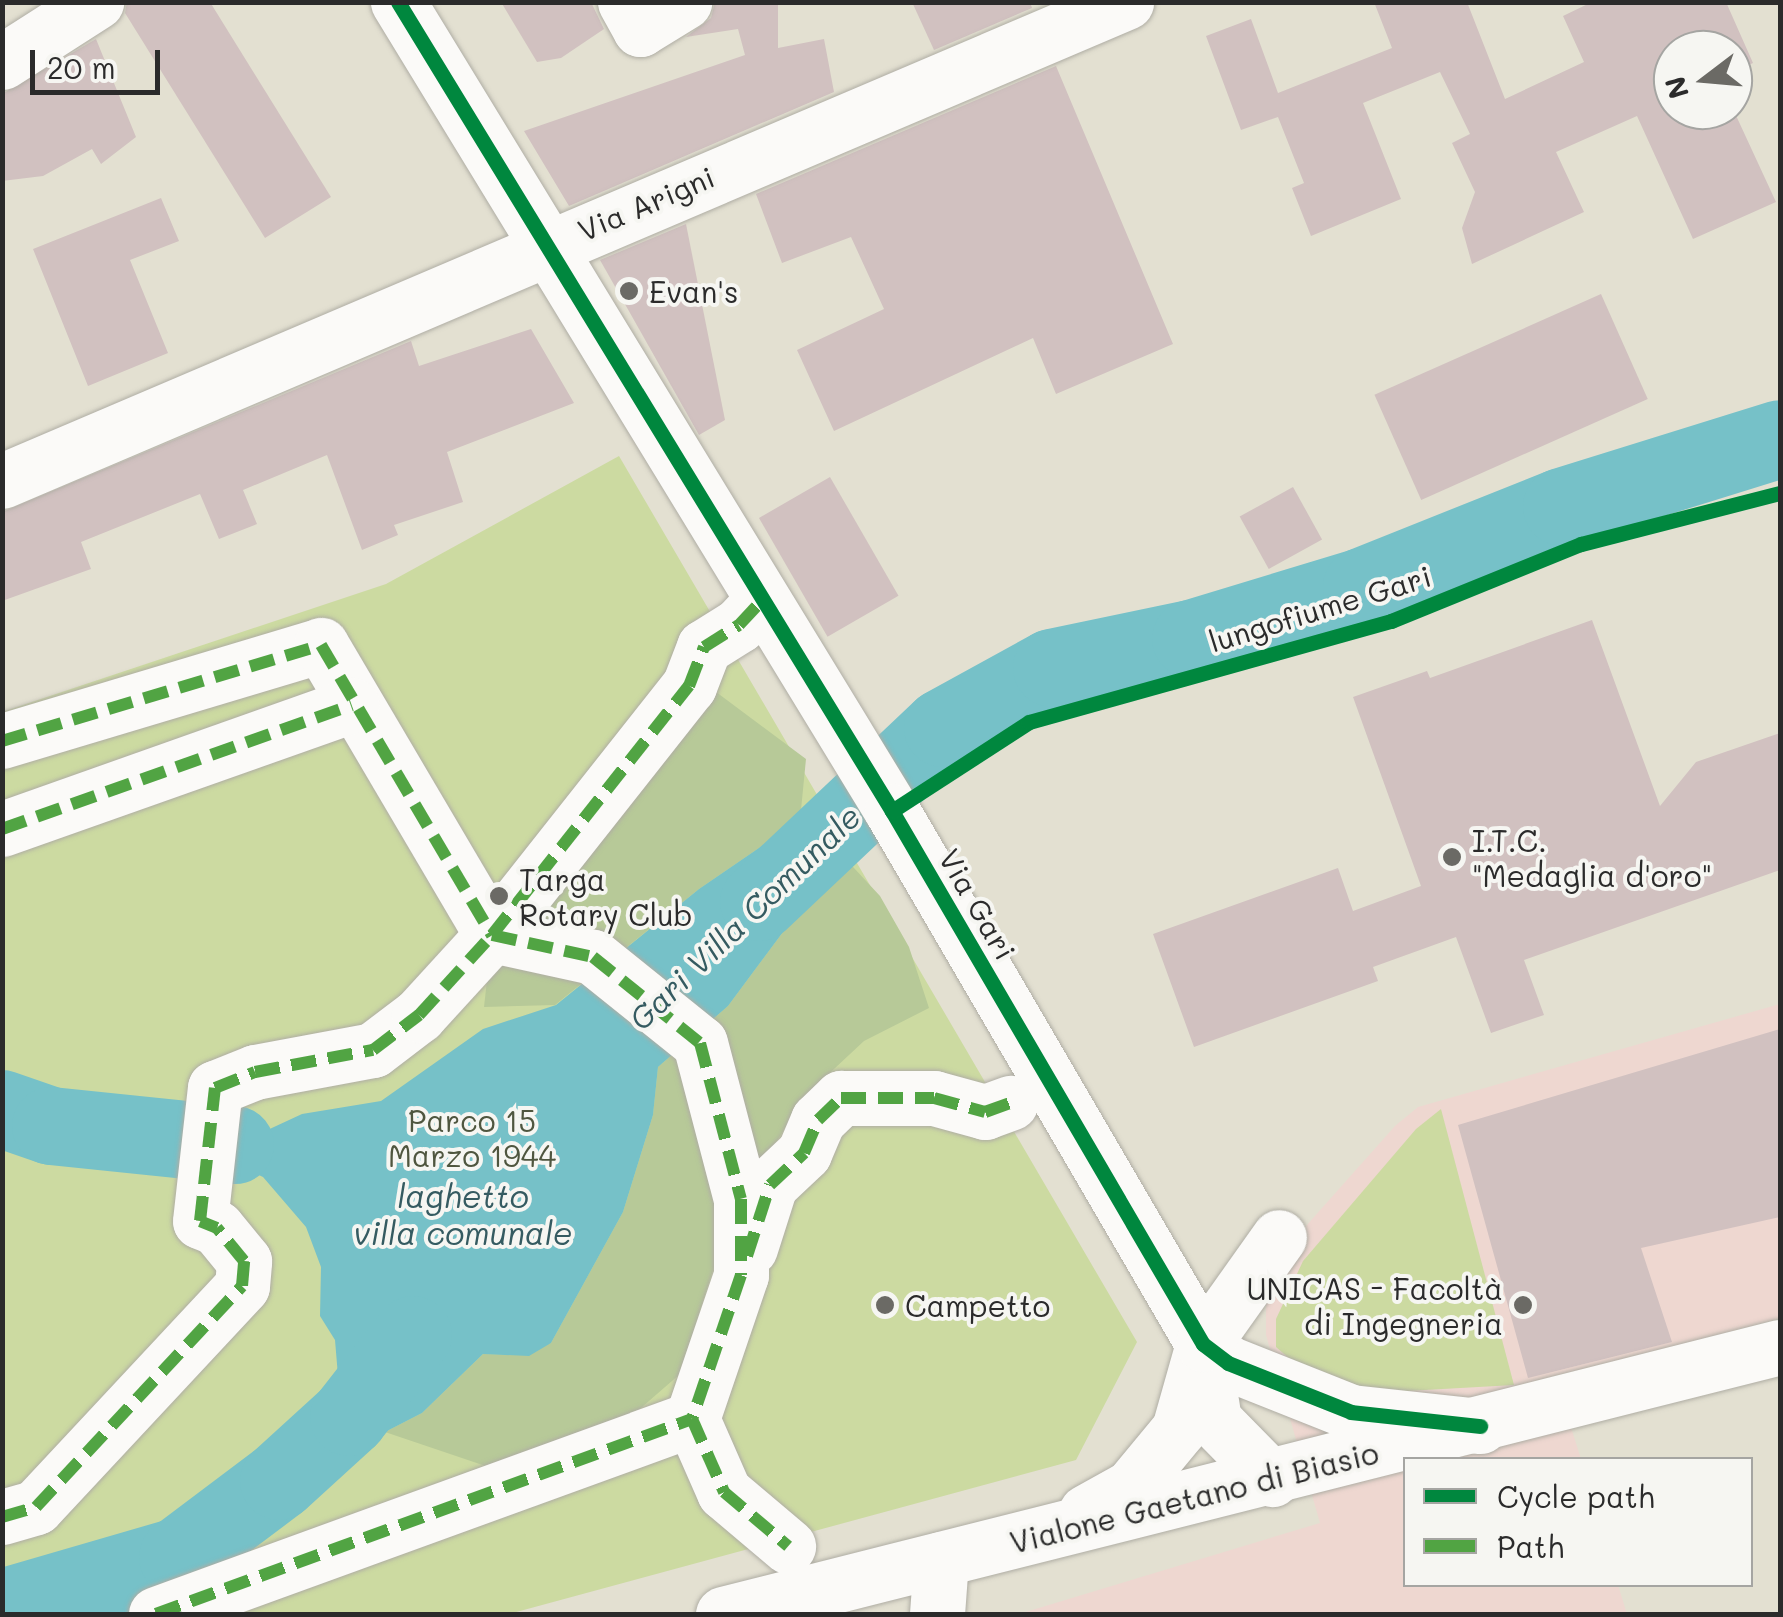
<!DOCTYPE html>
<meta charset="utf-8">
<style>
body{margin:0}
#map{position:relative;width:1783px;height:1617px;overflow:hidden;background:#e3e0d1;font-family:Mali,sans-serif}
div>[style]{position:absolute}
.built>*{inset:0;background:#eed7d0}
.green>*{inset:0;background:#ccdaa1}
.forest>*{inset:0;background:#b7c998}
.water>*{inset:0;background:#76c1c8}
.river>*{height:78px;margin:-39px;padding:0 39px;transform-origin:39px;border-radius:39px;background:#76c1c8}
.building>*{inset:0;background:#d1c1c0;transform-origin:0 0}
.roads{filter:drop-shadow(0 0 2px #afada4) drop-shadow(0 0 2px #afada4)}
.minor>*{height:55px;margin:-27.5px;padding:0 27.5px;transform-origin:27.5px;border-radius:27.5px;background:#fbfaf8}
.quiet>*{height:12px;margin-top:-6px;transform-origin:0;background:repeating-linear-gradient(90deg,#51a443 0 25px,transparent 0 37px)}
.cycleway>*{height:15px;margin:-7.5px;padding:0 7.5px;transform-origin:7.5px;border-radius:7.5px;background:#00873e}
.dots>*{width:28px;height:28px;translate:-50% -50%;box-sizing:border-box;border:5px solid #f6f6f2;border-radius:50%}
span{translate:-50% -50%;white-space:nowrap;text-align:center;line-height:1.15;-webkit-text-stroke:8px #f6f6f2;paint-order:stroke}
.street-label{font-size:30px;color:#2b2b2b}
.poi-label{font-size:30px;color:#2b2b2b}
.left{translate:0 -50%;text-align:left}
.right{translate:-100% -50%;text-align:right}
.park-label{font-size:30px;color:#4f563f}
.water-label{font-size:32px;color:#355b61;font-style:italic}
.frame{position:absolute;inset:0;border:5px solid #2b2b2b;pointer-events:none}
.legend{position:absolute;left:1403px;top:1457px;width:350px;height:130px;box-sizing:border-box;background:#f6f6f2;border:2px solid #a5a5a2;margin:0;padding:12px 18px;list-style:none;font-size:30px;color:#2b2b2b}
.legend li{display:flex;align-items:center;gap:20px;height:50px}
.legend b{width:50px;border:2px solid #a5a5a2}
.north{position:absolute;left:1653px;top:30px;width:100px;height:100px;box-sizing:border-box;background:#f6f6f2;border:2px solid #a5a5a2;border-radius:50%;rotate:254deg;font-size:28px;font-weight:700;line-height:40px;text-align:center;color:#2b2b2b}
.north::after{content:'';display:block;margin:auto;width:35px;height:45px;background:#6b6a65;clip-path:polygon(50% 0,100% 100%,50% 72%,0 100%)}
.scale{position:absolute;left:30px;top:50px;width:130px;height:45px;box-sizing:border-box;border:5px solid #2b2b2b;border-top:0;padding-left:12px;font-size:30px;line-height:35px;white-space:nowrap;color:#2b2b2b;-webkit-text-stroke:8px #f6f6f2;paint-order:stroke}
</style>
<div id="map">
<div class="built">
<i style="clip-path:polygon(1780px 1004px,1780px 1318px,1557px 1383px,1581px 1459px,1406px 1460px,1406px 1584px,1618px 1585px,1627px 1614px,1019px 1614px,1320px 1523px,1266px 1335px,1266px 1293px,1298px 1235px,1395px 1126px,1418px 1107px)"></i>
</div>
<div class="green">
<i style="clip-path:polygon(619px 456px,1137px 1342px,1076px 1460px,509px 1614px,3px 1614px,2px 712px,386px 584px)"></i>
<i style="clip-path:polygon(1441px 1109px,1514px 1385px,1371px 1393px,1300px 1368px,1276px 1347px,1276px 1319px,1303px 1261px,1416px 1129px)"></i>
</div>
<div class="forest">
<i style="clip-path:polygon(704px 683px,806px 759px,800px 820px,699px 889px,555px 1005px,484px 1007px,492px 935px)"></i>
<i style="clip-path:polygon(841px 854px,880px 896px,909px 947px,929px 1008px,864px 1041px,805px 1096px,730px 1216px,680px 1374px,619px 1427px,524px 1479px,385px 1432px,422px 1413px,483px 1354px,518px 1355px,551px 1343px,623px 1212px,653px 1115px,658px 1067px,728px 1006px)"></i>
</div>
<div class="water">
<i style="clip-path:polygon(819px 816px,837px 827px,841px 854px,728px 1006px,658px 1067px,653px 1115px,623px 1212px,551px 1343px,529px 1356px,483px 1354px,422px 1413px,385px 1432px,349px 1417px,340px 1400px,335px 1340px,320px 1316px,321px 1267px,306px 1227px,263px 1177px,244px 1168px,235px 1145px,302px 1114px,381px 1101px,483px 1029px,556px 1005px,699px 889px,800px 820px)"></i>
</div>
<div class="river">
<i style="left:759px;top:902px;width:253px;rotate:-43.4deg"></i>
<i style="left:943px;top:728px;width:124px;rotate:-28.8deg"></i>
<i style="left:1052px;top:668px;width:142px;rotate:-11.8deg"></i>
<i style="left:1191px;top:639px;width:179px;rotate:-16.9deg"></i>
<i style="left:1362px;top:587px;width:215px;rotate:-21.8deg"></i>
<i style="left:1562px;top:507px;width:228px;rotate:-17.3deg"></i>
<i style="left:2px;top:1109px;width:52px;rotate:19.1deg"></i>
<i style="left:51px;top:1126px;width:185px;rotate:5.9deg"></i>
<i style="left:2px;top:1608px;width:183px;rotate:-16.2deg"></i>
<i style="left:178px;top:1557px;width:126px;rotate:-37deg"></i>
<i style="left:279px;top:1481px;width:95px;rotate:-42.4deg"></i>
<i style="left:349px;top:1417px;width:104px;rotate:-52deg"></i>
</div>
<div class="building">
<i style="clip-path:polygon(127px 2px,210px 2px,331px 197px,265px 238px,125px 13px)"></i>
<i style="clip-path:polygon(501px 2px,591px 2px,604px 29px,561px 58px,537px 62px)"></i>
<i style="clip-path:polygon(715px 2px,778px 2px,778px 48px,824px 39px,834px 92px,569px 206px,524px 131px,745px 55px,738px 29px,686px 37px,711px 18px)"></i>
<i style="clip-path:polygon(912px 2px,1030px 2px,1032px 8px,934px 50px)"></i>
<i style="clip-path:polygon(1374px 2px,1467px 2px,1505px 99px,1584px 62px,1563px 16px,1592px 2px,1726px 2px,1753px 63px,1733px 72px,1733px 50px,1673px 50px,1673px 110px,1733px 109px,1776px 202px,1693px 239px,1637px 116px,1556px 152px,1584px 212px,1472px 264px,1462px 228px,1475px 192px,1452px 143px,1470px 134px,1440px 72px,1363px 103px,1401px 199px,1311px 236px,1292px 188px,1304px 183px,1278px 117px,1241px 130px,1206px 36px,1251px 19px,1278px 93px,1392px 48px)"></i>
<i style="clip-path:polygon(96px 39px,136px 137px,101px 164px,92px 149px,43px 176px,2px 181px,2px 94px)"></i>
<i style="clip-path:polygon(1056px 66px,1173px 344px,1056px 394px,1033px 338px,834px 431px,797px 350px,884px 309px,851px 237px,782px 263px,756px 194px)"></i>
<i style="clip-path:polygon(161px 198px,179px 241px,130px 260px,168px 353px,88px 386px,33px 249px)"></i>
<i style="clip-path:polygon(686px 224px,725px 420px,699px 435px,600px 260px)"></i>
<i style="left:1601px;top:294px;width:115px;height:248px;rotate:66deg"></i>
<i style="clip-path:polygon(531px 329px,574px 403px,447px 452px,463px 502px,394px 525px,398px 535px,362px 550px,327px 455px,243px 490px,257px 524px,219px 539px,200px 494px,81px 542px,91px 569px,2px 601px,2px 512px,411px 341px,419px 366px)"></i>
<i style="left:830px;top:477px;width:137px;height:82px;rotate:60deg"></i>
<i style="left:1293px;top:487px;width:60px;height:61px;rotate:61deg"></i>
<i style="clip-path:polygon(1592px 620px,1660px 806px,1696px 762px,1780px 733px,1780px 870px,1524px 960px,1544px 1015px,1491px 1033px,1456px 937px,1373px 967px,1378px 981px,1194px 1047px,1153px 934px,1338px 868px,1353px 911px,1421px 886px,1353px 697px,1427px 671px,1430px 678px)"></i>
<i style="clip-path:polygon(1780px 1029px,1780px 1217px,1641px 1248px,1672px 1342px,1528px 1378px,1458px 1125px)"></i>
</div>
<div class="roads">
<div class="minor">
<i style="left:398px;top:2px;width:948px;rotate:58.59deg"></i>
<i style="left:892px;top:811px;width:617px;rotate:59.74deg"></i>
<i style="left:1203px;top:1344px;width:31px;rotate:37deg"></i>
<i style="left:1228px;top:1363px;width:132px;rotate:21.7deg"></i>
<i style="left:1351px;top:1412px;width:130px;rotate:6.2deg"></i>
<i style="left:625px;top:2px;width:31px;rotate:61deg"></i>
<i style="left:640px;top:29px;width:52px;rotate:-31.5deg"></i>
<i style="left:2px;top:62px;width:112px;rotate:-32.6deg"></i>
<i style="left:2px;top:481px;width:1222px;rotate:-23.08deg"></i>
<i style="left:2px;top:741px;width:333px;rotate:-16.7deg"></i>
<i style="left:321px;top:645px;width:337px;rotate:59.5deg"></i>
<i style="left:492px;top:935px;width:103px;rotate:12.3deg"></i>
<i style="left:593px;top:957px;width:137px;rotate:38.8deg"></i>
<i style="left:700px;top:1043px;width:161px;rotate:75.3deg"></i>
<i style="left:741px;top:1199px;width:76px;rotate:90deg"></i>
<i style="left:741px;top:1275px;width:152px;rotate:108.8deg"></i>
<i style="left:2px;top:829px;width:371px;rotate:-19.5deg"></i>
<i style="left:750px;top:1248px;width:66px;rotate:-72.4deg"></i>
<i style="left:770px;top:1185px;width:47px;rotate:-43.3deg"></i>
<i style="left:804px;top:1153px;width:36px;rotate:-67deg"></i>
<i style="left:818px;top:1120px;width:32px;rotate:-44deg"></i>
<i style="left:841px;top:1098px;width:93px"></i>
<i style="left:934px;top:1098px;width:53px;rotate:15.4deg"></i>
<i style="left:985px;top:1112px;width:27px;rotate:-20deg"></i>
<i style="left:1204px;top:1357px;width:64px;rotate:81deg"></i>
<i style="left:1214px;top:1420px;width:83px;rotate:45.5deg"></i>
<i style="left:1086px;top:1512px;width:51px;rotate:-29.1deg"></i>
<i style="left:1131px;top:1487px;width:75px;rotate:-50.4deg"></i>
<i style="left:1179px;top:1429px;width:88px;rotate:-74.2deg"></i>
<i style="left:1203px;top:1344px;width:131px;rotate:-54.6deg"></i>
<i style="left:2px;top:1517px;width:35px;rotate:-16deg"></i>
<i style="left:36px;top:1507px;width:302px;rotate:-47deg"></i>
<i style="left:242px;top:1286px;width:25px;rotate:-85deg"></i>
<i style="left:244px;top:1261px;width:43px;rotate:-129.3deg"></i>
<i style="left:217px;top:1228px;width:18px;rotate:-158deg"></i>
<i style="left:200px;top:1221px;width:134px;rotate:-83.6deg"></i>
<i style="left:215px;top:1088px;width:43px;rotate:-21.8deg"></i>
<i style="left:255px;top:1072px;width:120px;rotate:-10.6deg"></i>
<i style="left:373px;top:1050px;width:58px;rotate:-37.3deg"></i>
<i style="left:419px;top:1015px;width:108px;rotate:-47.6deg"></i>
<i style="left:492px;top:935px;width:318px;rotate:-51.7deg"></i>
<i style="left:689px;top:686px;width:42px;rotate:-69deg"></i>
<i style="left:704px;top:647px;width:41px;rotate:-32.2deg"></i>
<i style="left:739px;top:625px;width:34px;rotate:-47deg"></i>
<i style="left:156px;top:1614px;width:570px;rotate:-19.99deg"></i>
<i style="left:692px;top:1419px;width:80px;rotate:66.3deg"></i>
<i style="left:724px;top:1492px;width:84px;rotate:40.2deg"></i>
<i style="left:723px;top:1614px;width:1090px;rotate:-14.18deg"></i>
<i style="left:937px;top:1614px;width:55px;rotate:-85.8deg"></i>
</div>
</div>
<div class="quiet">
<i style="left:2px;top:741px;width:333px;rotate:-16.7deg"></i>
<i style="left:321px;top:645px;width:337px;rotate:59.5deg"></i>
<i style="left:492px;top:935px;width:103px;rotate:12.3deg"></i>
<i style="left:593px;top:957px;width:137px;rotate:38.8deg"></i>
<i style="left:700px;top:1043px;width:161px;rotate:75.3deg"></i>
<i style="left:741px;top:1199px;width:76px;rotate:90deg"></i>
<i style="left:741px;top:1275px;width:152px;rotate:108.8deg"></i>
<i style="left:2px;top:829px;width:371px;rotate:-19.5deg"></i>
<i style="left:747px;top:1256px;width:75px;rotate:-72.1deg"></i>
<i style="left:770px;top:1185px;width:47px;rotate:-43.3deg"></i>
<i style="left:804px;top:1153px;width:36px;rotate:-67deg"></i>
<i style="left:818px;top:1120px;width:32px;rotate:-44deg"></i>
<i style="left:841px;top:1098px;width:93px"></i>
<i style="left:934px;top:1098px;width:53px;rotate:15.4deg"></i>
<i style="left:985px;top:1112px;width:27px;rotate:-20deg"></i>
<i style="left:2px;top:1517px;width:35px;rotate:-16deg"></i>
<i style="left:36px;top:1507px;width:302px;rotate:-47deg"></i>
<i style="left:242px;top:1286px;width:25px;rotate:-85deg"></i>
<i style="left:244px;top:1261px;width:43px;rotate:-129.3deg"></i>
<i style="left:217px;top:1228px;width:18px;rotate:-158deg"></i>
<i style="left:200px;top:1221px;width:134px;rotate:-83.6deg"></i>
<i style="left:215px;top:1088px;width:43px;rotate:-21.8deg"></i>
<i style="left:255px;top:1072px;width:120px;rotate:-10.6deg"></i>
<i style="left:373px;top:1050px;width:58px;rotate:-37.3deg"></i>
<i style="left:419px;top:1015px;width:108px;rotate:-47.6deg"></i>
<i style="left:492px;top:935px;width:318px;rotate:-51.7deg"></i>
<i style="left:689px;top:686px;width:42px;rotate:-69deg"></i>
<i style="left:704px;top:647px;width:41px;rotate:-32.2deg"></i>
<i style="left:739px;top:625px;width:34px;rotate:-47deg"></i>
<i style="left:156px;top:1614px;width:570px;rotate:-19.99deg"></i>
<i style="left:692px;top:1419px;width:80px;rotate:66.3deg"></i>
<i style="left:724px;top:1492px;width:84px;rotate:40.2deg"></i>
</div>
<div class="cycleway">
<i style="left:398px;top:2px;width:948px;rotate:58.59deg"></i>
<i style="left:892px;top:811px;width:617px;rotate:59.74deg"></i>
<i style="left:1203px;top:1344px;width:31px;rotate:37deg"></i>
<i style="left:1228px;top:1363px;width:132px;rotate:21.7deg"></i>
<i style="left:1351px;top:1412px;width:130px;rotate:6.2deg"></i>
<i style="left:892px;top:811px;width:163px;rotate:-33deg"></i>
<i style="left:1029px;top:722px;width:376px;rotate:-15.6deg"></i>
<i style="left:1391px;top:621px;width:205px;rotate:-22.1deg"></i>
<i style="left:1581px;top:544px;width:205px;rotate:-14.4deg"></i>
</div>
<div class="dots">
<i style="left:629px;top:291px;background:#6b6a65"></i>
<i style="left:1452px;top:857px;background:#6b6a65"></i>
<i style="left:499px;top:896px;background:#6b6a65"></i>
<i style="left:885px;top:1305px;background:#6b6a65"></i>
<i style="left:1523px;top:1305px;background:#6b6a65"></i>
</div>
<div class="street-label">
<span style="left:646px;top:203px;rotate:-23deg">Via Arigni</span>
<span style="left:1320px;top:608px;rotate:-17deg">lungofiume Gari</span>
<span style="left:978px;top:904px;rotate:60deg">Via Gari</span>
<span style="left:1194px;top:1497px;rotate:-14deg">Vialone Gaetano di Biasio</span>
</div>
<div class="poi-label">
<span class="left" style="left:649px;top:291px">Evan's</span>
<span class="left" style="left:1472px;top:857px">I.T.C.<br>"Medaglia d'oro"</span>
<span class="left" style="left:519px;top:896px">Targa<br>Rotary Club</span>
<span class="right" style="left:1503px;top:1305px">UNICAS - Facoltà<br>di Ingegneria</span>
<span class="left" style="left:905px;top:1305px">Campetto</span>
</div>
<div class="park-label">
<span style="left:472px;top:1137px">Parco 15<br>Marzo 1944</span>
</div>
<div class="water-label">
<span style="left:744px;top:917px;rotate:-44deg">Gari Villa Comunale</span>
<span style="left:463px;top:1214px">laghetto<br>villa comunale</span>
</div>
<div class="frame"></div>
<ul class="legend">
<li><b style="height:12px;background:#00873e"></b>Cycle path</li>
<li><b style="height:12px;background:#51a443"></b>Path</li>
</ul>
<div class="north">N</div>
<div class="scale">20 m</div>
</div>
